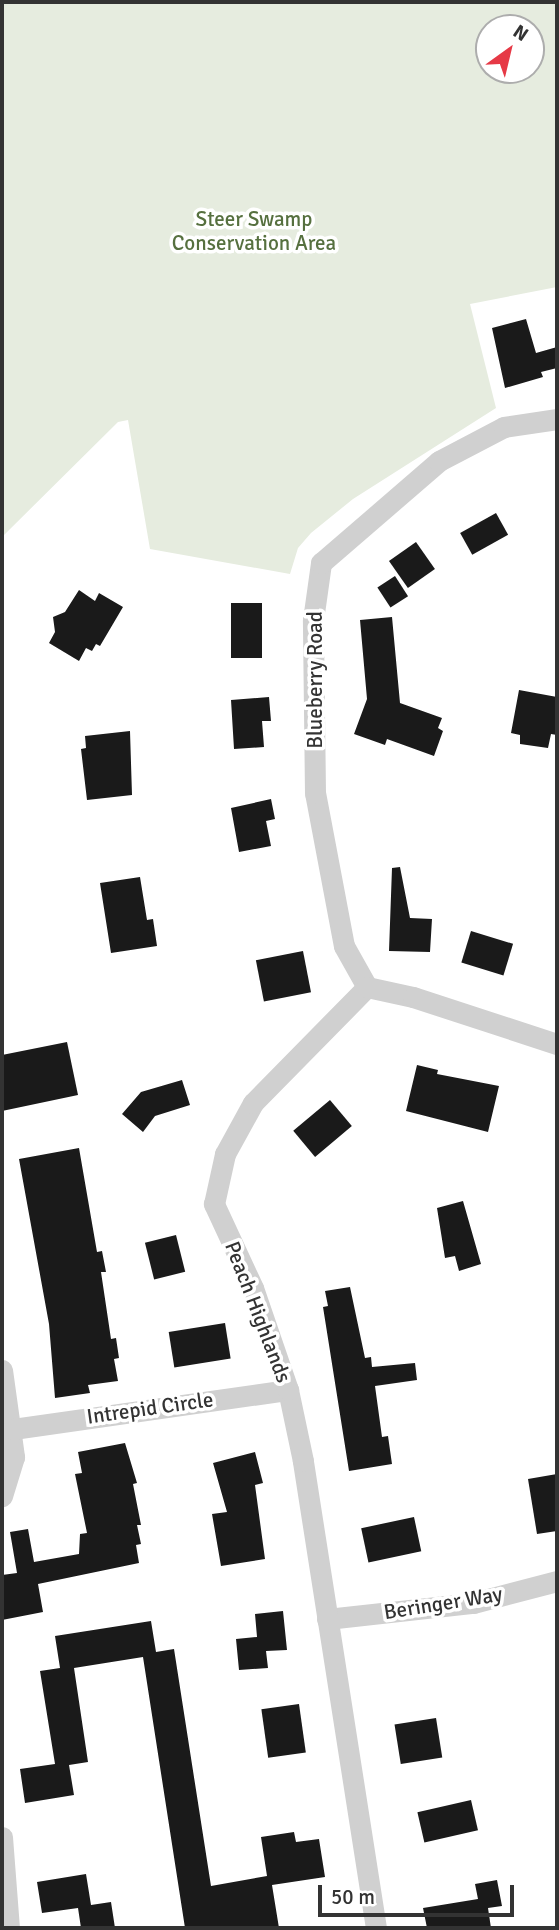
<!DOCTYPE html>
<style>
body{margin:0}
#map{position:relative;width:559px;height:1930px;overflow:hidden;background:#fff;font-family:Signika,sans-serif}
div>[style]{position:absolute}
.green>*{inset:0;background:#e6ecdf}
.building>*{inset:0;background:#1a1a1a;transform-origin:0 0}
.minor>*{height:21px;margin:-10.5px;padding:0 10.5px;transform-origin:10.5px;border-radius:10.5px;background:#d0d0d0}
span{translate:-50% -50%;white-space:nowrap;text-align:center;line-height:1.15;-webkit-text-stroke:7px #fff;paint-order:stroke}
.park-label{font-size:21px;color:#56703f}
.street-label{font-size:21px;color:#333}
.frame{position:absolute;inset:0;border:4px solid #333;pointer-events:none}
.north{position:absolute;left:475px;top:14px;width:70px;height:70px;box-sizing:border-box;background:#fff;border:2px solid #adadad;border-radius:50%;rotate:34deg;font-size:19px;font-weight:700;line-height:28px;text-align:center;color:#333}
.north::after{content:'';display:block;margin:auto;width:24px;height:32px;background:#e63946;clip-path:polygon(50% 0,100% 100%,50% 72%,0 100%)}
.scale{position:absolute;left:318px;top:1885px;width:196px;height:32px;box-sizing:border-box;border:4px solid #333;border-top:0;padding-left:9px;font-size:21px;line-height:24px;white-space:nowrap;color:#333;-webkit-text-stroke:5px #fff;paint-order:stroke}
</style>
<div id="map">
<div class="green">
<i style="clip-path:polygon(evenodd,2px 2px,557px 2px,557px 287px,470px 304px,496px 408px,353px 499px,311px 533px,298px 548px,290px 574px,150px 549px,128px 420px,118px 422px,2px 537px,2px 2px,489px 28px,531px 28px,531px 70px,489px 70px,489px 28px)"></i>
</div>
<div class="building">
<i style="clip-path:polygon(526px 319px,536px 353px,557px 347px,557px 368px,541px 372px,543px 377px,505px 388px,492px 328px)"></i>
<i style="left:496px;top:513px;width:25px;height:41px;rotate:61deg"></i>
<i style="left:416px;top:542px;width:33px;height:33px;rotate:55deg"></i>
<i style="left:395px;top:576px;width:24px;height:21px;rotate:57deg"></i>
<i style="clip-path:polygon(79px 590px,95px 601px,99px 593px,123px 607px,100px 646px,96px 644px,92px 651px,86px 648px,79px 661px,49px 643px,55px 632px,53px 617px,65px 612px)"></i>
<i style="left:231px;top:603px;width:31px;height:55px"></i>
<i style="clip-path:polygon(392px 617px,400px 703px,442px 718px,438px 728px,443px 731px,434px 756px,387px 739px,385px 745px,354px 734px,367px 699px,360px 620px)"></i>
<i style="clip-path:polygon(519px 690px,557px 697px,557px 735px,551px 734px,548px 748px,520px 744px,520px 735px,511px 733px)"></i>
<i style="clip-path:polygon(269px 697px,271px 721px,262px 721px,264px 747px,234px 749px,231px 700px)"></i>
<i style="clip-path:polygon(130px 731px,132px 795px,87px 800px,81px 749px,86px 748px,85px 736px)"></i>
<i style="clip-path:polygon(271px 799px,275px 819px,266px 821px,271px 846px,239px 852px,231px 808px)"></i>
<i style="clip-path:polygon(400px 867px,410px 918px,432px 919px,430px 952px,389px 951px,392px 868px)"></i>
<i style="clip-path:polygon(140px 877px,147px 920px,153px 919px,157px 946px,111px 953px,100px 883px)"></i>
<i style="left:471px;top:931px;width:44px;height:33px;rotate:17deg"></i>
<i style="left:303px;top:951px;width:42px;height:48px;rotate:79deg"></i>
<i style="clip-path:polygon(67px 1042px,78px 1095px,2px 1111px,2px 1055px)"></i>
<i style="clip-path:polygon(417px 1065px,438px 1070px,437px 1074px,499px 1086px,488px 1132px,406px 1111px)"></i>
<i style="clip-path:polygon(182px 1080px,190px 1105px,155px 1116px,143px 1132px,122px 1114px,141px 1092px)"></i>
<i style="left:330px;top:1100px;width:34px;height:48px;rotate:50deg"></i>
<i style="clip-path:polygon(79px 1148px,97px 1252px,102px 1251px,106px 1272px,101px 1272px,111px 1339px,116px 1338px,119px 1358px,114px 1359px,118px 1381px,88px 1385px,90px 1393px,55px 1398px,49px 1324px,19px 1159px)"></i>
<i style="clip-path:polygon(463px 1201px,481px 1264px,459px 1271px,455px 1256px,445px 1258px,437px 1208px)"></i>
<i style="left:176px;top:1235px;width:38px;height:32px;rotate:76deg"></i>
<i style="clip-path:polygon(350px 1287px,365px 1358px,371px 1357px,372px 1367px,415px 1363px,417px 1380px,375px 1386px,382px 1437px,388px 1436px,392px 1464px,349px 1471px,323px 1307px,328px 1306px,325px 1291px)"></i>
<i style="left:225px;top:1323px;width:36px;height:57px;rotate:81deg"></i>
<i style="clip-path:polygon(125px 1443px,137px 1483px,133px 1484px,141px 1525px,137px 1525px,141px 1544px,136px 1545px,139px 1563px,38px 1584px,43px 1612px,2px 1620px,2px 1575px,17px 1573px,10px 1532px,28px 1529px,34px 1562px,79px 1554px,80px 1534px,87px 1533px,75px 1474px,82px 1473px,78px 1452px)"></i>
<i style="clip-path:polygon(255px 1452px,263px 1483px,255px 1485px,265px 1559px,221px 1566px,212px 1514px,227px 1512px,213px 1463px)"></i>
<i style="clip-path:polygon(557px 1474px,557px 1531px,537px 1534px,528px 1479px)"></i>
<i style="left:414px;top:1517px;width:35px;height:54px;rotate:78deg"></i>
<i style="clip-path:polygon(283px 1611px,287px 1650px,266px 1651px,268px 1668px,239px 1670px,236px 1639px,257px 1637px,255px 1614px)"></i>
<i style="clip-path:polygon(151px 1621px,156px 1652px,174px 1649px,211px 1886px,267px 1876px,261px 1837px,294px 1832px,296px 1842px,319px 1839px,325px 1877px,272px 1885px,279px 1928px,185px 1928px,143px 1657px,74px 1668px,88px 1762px,69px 1765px,74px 1795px,25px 1803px,20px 1769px,55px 1764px,40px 1671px,60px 1668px,55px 1636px)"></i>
<i style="left:299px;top:1704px;width:49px;height:38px;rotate:82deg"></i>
<i style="left:436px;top:1718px;width:40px;height:42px;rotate:81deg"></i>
<i style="left:471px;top:1800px;width:31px;height:55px;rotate:77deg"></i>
<i style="clip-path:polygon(86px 1874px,91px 1905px,111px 1902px,115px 1928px,81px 1928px,78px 1908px,42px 1913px,37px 1882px)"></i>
<i style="clip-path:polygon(497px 1880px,502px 1906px,488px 1908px,491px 1928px,427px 1928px,423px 1908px,478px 1899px,475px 1884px)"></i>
</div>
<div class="minor">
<i style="left:367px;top:987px;width:47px;rotate:-119.3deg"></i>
<i style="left:344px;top:946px;width:156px;rotate:-100.7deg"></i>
<i style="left:315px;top:793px;width:173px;rotate:-90.7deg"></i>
<i style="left:313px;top:620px;width:58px;rotate:-82deg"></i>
<i style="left:321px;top:563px;width:156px;rotate:-40.8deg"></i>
<i style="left:439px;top:461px;width:73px;rotate:-27.6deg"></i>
<i style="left:504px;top:427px;width:54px;rotate:-8.6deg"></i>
<i style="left:2px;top:1370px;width:88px;rotate:82.1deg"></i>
<i style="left:14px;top:1457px;width:41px;rotate:107.1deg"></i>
<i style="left:13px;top:1429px;width:278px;rotate:-8.1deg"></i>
<i style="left:327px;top:1619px;width:147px;rotate:-6.3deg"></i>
<i style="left:473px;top:1603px;width:87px;rotate:-14.7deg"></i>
<i style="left:2px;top:1837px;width:91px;rotate:85.6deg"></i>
<i style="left:376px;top:1928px;width:473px;rotate:-98.9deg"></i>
<i style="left:303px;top:1461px;width:73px;rotate:-101.9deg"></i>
<i style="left:288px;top:1390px;width:108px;rotate:-108.9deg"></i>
<i style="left:253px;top:1288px;width:93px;rotate:-114.9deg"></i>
<i style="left:214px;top:1204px;width:51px;rotate:-77.6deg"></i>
<i style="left:225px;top:1154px;width:58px;rotate:-61.2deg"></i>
<i style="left:253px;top:1103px;width:163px;rotate:-45.5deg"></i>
<i style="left:367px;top:987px;width:47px;rotate:12.3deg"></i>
<i style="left:413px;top:997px;width:151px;rotate:18.1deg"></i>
</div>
<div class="park-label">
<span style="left:254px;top:231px">Steer Swamp<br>Conservation Area</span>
</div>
<div class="street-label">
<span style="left:315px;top:680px;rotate:-90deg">Blueberry Road</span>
<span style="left:258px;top:1312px;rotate:69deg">Peach Highlands</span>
<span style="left:150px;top:1408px;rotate:-8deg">Intrepid Circle</span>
<span style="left:443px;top:1603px;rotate:-9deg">Beringer Way</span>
</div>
<div class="frame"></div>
<div class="north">N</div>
<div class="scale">50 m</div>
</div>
